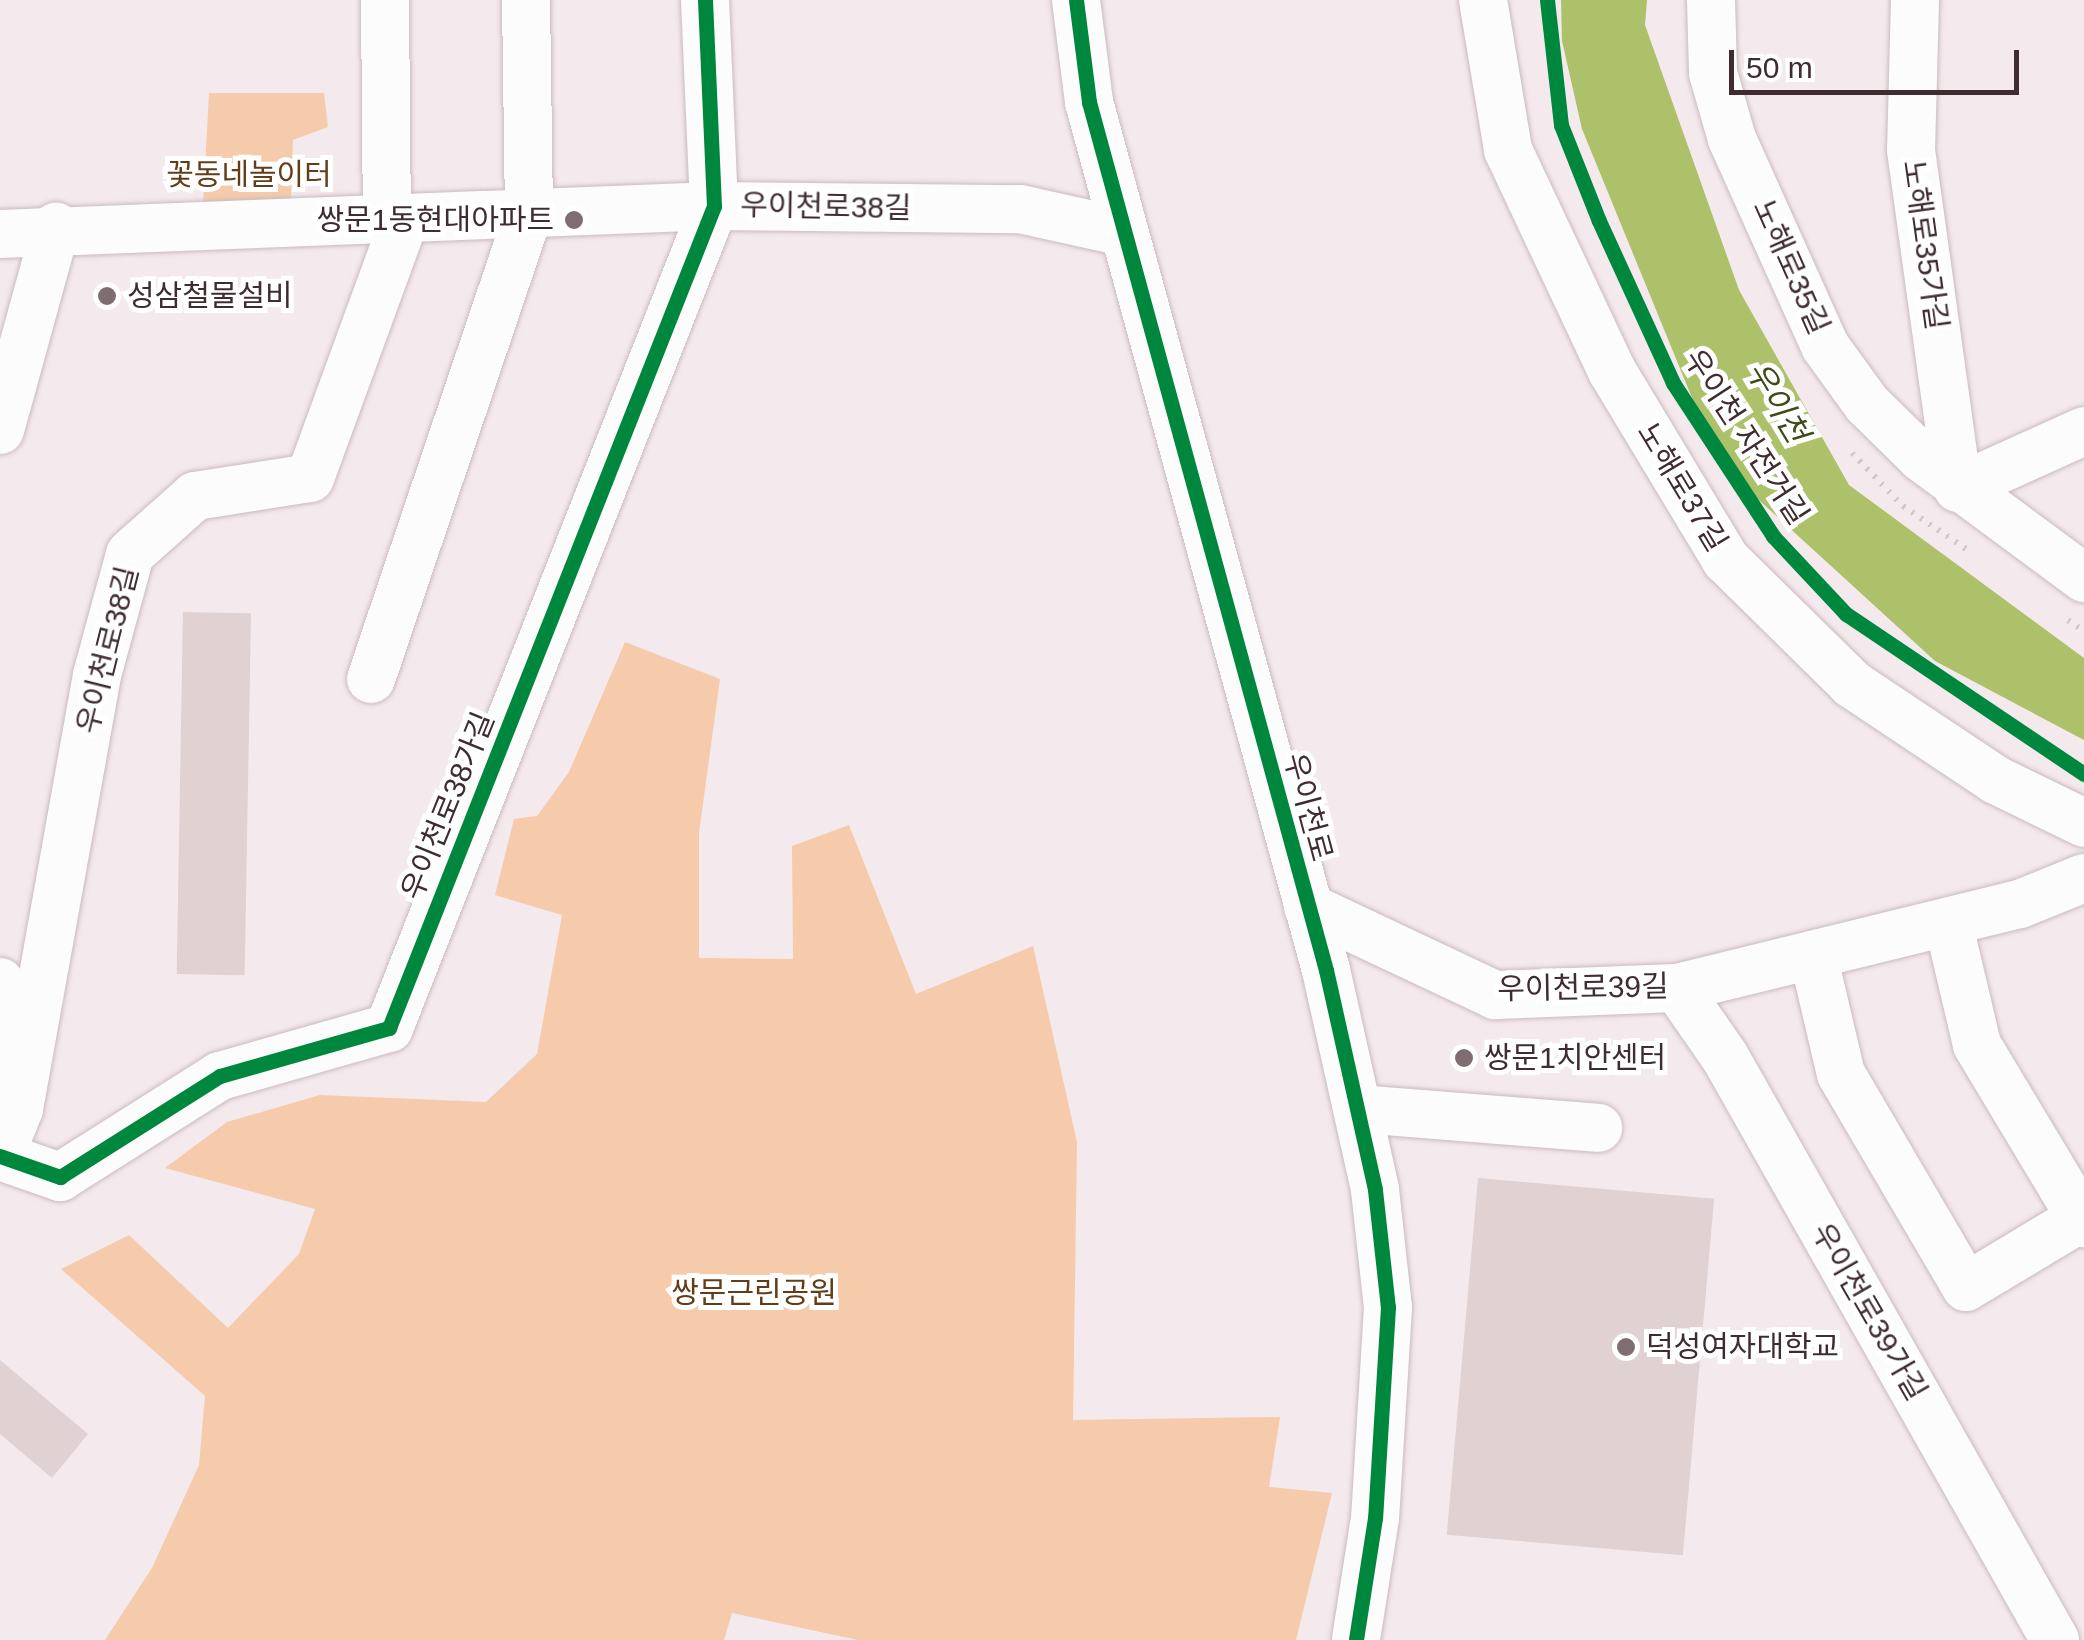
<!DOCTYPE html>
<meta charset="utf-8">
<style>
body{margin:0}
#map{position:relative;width:2084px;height:1640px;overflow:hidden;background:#f4e9ec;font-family:Arial,"Noto Sans KR",sans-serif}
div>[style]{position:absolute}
.green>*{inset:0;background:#f5cbac}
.water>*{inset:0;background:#adc06a}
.building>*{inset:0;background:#e0d1d3;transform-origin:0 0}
.path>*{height:6px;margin-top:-3px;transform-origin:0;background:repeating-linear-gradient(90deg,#cfc9cb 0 2.5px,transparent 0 10.5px)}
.roads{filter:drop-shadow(0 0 2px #c9bbbe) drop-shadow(0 0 2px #c9bbbe)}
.minor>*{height:48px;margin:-24px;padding:0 24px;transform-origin:24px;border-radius:24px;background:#fdfcfc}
.cycleway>*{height:15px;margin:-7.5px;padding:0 7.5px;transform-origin:7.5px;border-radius:7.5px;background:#00873e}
.dots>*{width:28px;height:28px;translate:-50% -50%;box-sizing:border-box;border:5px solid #fff;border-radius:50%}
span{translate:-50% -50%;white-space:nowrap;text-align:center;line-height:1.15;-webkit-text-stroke:10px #fff;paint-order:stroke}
.park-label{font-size:30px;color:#623d18}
.street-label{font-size:30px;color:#3f2c30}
.poi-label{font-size:30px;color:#3f2c30}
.right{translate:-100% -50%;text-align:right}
.left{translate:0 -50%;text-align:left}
.water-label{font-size:32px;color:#3d4a1a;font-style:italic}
.scale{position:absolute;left:1729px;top:50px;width:290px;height:45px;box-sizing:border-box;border:5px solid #3f2c30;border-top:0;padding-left:12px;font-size:30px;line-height:35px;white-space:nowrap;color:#3f2c30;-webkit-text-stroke:8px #fff;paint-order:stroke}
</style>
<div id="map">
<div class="green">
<i style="clip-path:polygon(209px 93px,324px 93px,328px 127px,293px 140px,290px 222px,202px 224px)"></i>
<i style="clip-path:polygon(625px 642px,720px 679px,699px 833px,699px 958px,793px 959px,792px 846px,849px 825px,916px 994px,1033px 946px,1077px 1142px,1073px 1420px,1280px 1417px,1269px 1487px,1332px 1493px,1296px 1640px,858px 1640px,732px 1613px,724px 1640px,105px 1640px,152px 1568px,199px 1465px,205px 1396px,61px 1269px,129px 1235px,228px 1328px,299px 1254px,315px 1209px,165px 1168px,227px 1122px,320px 1095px,486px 1102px,537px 1054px,562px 915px,495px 895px,514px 819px,537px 816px,569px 772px)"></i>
</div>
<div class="water">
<i style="clip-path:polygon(1561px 0,1647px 0,1645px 25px,1739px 290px,1849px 485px,2084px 658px,2084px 740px,1935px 661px,1737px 480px,1697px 410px,1582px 129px,1562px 41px)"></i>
</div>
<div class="building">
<i style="left:183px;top:612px;width:68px;height:362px;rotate:1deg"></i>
<i style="left:1478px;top:1178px;width:237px;height:358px;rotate:5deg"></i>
<i style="clip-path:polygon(0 1360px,88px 1434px,52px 1478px,0 1434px)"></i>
</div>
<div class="path">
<i style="left:1852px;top:453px;width:74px;rotate:46.1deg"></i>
<i style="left:1903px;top:506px;width:83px;rotate:34.3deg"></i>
<i style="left:2068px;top:620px;width:19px;rotate:35deg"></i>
</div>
<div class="roads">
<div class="minor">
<i style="left:385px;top:0;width:219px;rotate:89.5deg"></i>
<i style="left:1076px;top:0;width:103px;rotate:82.7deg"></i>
<i style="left:1089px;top:102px;width:900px;rotate:74.73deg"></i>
<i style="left:1326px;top:970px;width:225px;rotate:77.4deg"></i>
<i style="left:1375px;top:1190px;width:118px;rotate:83.7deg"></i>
<i style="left:1388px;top:1307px;width:211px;rotate:93.5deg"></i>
<i style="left:1375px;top:1518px;width:123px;rotate:98.9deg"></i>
<i style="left:1483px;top:0;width:152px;rotate:80.5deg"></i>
<i style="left:1508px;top:150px;width:244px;rotate:64.8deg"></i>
<i style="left:1612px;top:371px;width:221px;rotate:58.9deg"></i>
<i style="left:1726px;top:560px;width:177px;rotate:44.5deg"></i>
<i style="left:1852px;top:684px;width:173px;rotate:33.7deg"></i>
<i style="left:1996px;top:780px;width:98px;rotate:26deg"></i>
<i style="left:1711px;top:0;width:73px;rotate:88.4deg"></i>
<i style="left:1713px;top:73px;width:69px;rotate:73.9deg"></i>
<i style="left:1732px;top:139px;width:227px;rotate:65.8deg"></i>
<i style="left:1825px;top:346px;width:72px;rotate:54.1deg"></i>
<i style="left:1867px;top:404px;width:77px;rotate:44.5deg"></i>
<i style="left:1922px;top:458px;width:202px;rotate:36.5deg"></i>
<i style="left:1915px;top:0;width:150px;rotate:91.5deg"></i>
<i style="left:1911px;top:150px;width:341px;rotate:82.1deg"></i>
<i style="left:1958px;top:488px;width:138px;rotate:-24.3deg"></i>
<i style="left:0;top:234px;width:715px;rotate:-2.25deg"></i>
<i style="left:714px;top:206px;width:306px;rotate:0.6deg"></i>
<i style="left:1020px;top:209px;width:107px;rotate:12.5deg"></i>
<i style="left:0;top:430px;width:211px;rotate:-74.6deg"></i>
<i style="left:371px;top:679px;width:492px;rotate:-71.3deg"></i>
<i style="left:529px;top:213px;width:213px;rotate:-90.8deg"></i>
<i style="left:1308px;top:907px;width:207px;rotate:25.2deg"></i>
<i style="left:1495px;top:995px;width:182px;rotate:-2.2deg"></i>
<i style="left:1677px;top:988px;width:353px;rotate:-13.8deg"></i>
<i style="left:2020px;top:904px;width:69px;rotate:-22.1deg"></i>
<i style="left:1948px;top:922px;width:126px;rotate:76.7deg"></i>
<i style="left:1977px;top:1045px;width:208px;rotate:59deg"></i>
<i style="left:1813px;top:955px;width:122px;rotate:76.8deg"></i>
<i style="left:1841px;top:1074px;width:247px;rotate:59.6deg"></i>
<i style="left:1966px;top:1287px;width:138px;rotate:-31deg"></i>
<i style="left:0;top:982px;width:90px;rotate:81.7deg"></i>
<i style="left:1677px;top:988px;width:84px;rotate:55.2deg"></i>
<i style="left:1725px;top:1057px;width:670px;rotate:60.49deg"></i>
<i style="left:1359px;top:1109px;width:240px;rotate:4.5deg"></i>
<i style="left:0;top:1156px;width:64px;rotate:19.3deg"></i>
<i style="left:60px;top:1177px;width:189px;rotate:-32.3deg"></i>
<i style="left:220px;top:1076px;width:176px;rotate:-15.9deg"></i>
<i style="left:389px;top:1028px;width:884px;rotate:-68.43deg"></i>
<i style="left:714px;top:206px;width:206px;rotate:-92.5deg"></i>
<i style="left:0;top:1156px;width:51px;rotate:-68deg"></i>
<i style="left:19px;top:1109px;width:441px;rotate:-79.8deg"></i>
<i style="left:97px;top:675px;width:125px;rotate:-74.7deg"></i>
<i style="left:130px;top:554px;width:87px;rotate:-41.7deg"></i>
<i style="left:195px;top:496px;width:116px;rotate:-8.9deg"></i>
<i style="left:310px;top:478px;width:277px;rotate:-69.9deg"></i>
</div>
</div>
<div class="cycleway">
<i style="left:1076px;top:0;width:103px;rotate:82.7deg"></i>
<i style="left:1089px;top:102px;width:900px;rotate:74.73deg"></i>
<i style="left:1326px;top:970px;width:225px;rotate:77.4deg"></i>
<i style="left:1375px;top:1190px;width:118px;rotate:83.7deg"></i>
<i style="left:1388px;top:1307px;width:211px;rotate:93.5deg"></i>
<i style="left:1375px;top:1518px;width:123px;rotate:98.9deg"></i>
<i style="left:1547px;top:0;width:126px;rotate:83.6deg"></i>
<i style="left:1561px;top:125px;width:103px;rotate:68.4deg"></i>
<i style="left:1599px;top:221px;width:178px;rotate:65.4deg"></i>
<i style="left:1673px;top:383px;width:183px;rotate:56.8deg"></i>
<i style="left:1773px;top:536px;width:107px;rotate:46.9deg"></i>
<i style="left:1846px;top:614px;width:287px;rotate:33.9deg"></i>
<i style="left:0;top:1156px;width:64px;rotate:19.3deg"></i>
<i style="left:60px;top:1177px;width:189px;rotate:-32.3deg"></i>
<i style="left:220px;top:1076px;width:176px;rotate:-15.9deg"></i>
<i style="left:389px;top:1028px;width:884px;rotate:-68.43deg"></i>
<i style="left:714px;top:206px;width:206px;rotate:-92.5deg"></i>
</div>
<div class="dots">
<i style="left:574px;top:220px;background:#7e6e72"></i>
<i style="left:107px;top:296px;background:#7e6e72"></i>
<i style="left:1464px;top:1058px;background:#7e6e72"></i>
<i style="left:1626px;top:1347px;background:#7e6e72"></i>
</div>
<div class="park-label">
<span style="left:249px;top:175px">꽃동네놀이터</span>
<span style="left:754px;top:1293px">쌍문근린공원</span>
</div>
<div class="street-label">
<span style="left:826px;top:207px;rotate:1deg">우이천로38길</span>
<span style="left:1925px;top:245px;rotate:82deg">노해로35가길</span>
<span style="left:1791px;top:267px;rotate:66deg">노해로35길</span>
<span style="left:1746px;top:437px;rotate:57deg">우이천 자전거길</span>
<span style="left:1682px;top:487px;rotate:59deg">노해로37길</span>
<span style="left:108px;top:650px;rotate:-76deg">우이천로38길</span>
<span style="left:448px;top:806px;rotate:-68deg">우이천로38가길</span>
<span style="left:1308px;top:807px;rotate:75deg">우이천로</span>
<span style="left:1583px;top:988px;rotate:-1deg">우이천로39길</span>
<span style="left:1869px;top:1312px;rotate:60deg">우이천로39가길</span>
</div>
<div class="poi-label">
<span class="right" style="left:554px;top:220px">쌍문1동현대아파트</span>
<span class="left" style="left:127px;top:296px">성삼철물설비</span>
<span class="left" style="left:1484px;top:1058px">쌍문1치안센터</span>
<span class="left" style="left:1646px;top:1347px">덕성여자대학교</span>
</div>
<div class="water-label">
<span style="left:1777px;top:402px;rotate:59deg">우이천</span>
</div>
<div class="scale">50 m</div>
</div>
